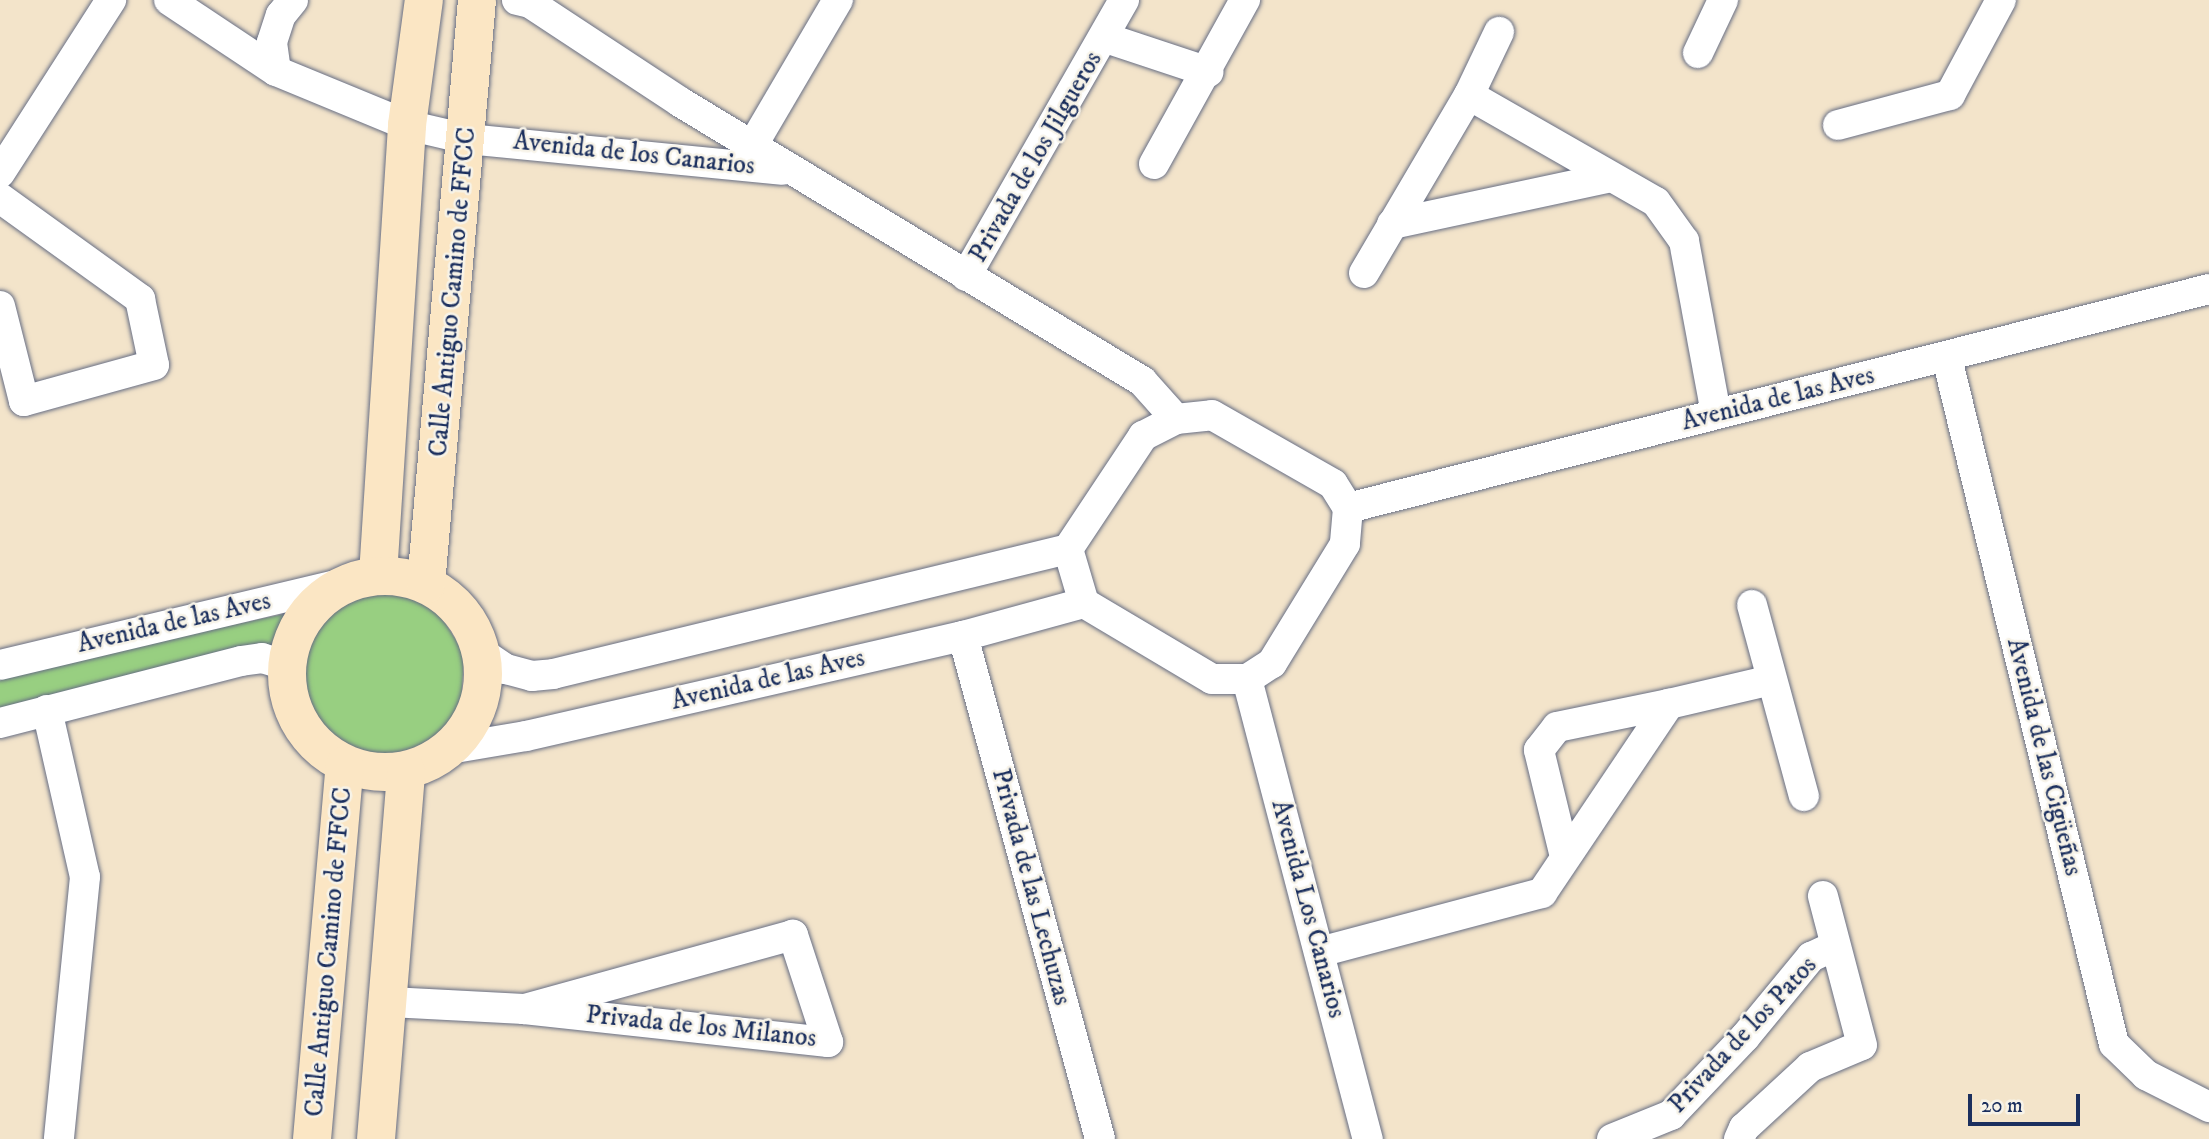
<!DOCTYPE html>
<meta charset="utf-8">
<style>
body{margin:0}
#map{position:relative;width:2209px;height:1139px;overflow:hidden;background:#f3e4ca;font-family:"IM FELL DW Pica",serif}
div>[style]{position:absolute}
.green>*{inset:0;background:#98cf81}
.roads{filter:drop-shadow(0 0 2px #676e84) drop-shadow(0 0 2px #676e84)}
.minor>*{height:30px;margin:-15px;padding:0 15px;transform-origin:15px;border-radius:15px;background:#fff}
.secondary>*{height:38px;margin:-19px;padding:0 19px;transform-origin:19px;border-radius:19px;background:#fbe6c4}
.secondary>.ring{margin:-19px;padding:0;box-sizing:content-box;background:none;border:38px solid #fbe6c4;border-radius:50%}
span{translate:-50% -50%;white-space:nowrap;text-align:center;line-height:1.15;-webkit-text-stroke:5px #f7f3e8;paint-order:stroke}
.street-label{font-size:26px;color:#1b2f5e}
.scale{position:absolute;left:1968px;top:1094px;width:112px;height:32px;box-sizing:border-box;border:4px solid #1b2f5e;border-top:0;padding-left:9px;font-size:21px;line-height:24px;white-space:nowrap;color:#1b2f5e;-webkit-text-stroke:5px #f7f3e8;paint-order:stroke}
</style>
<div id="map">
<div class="green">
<div style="clip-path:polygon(376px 585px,410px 592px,442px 618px,464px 653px,461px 709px,434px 747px,376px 763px,342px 751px,296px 705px,297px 640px,0 711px,0 673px,294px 612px,346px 591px)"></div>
</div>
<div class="roads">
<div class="minor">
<div style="left:169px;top:0;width:128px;rotate:33.6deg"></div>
<div style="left:276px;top:71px;width:142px;rotate:22.4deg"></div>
<div style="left:407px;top:125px;width:62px;rotate:13.1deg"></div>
<div style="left:467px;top:139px;width:317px;rotate:5.6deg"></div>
<div style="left:517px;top:0;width:13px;rotate:13deg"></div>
<div style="left:530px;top:3px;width:180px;rotate:33.4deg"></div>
<div style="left:680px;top:102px;width:540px;rotate:31.13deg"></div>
<div style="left:1142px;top:381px;width:51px;rotate:48.2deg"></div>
<div style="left:1106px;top:38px;width:108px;rotate:18.4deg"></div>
<div style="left:1698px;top:53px;width:59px;rotate:-64.7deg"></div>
<div style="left:276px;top:71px;width:29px;rotate:-98deg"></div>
<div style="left:272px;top:42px;width:28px;rotate:-72deg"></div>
<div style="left:281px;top:15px;width:19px;rotate:-51deg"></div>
<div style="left:1469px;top:95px;width:215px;rotate:29.8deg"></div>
<div style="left:1656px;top:202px;width:48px;rotate:54.3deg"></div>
<div style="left:1684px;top:241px;width:175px;rotate:79.5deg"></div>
<div style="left:1838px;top:125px;width:116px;rotate:-15deg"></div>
<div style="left:1950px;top:95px;width:108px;rotate:-61.8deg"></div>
<div style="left:744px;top:160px;width:186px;rotate:-59.6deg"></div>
<div style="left:1154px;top:164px;width:188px;rotate:-61deg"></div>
<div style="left:0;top:173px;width:206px;rotate:-57.3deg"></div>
<div style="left:0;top:198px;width:173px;rotate:35.8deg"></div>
<div style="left:140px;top:299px;width:67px;rotate:78deg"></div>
<div style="left:154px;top:365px;width:135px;rotate:164.5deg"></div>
<div style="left:24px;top:401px;width:98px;rotate:-104.2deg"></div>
<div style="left:1392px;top:224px;width:224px;rotate:-12.1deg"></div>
<div style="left:1364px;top:273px;width:207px;rotate:-59.5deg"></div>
<div style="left:1469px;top:95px;width:70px;rotate:-64.5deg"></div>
<div style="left:966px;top:276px;width:318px;rotate:-60.2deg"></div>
<div style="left:1947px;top:358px;width:706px;rotate:76.32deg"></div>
<div style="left:2114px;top:1044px;width:45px;rotate:44.1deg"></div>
<div style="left:2146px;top:1075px;width:71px;rotate:26.9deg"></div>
<div style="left:1212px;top:415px;width:139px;rotate:29.7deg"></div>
<div style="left:1333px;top:484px;width:28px;rotate:58deg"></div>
<div style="left:1348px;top:508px;width:36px;rotate:95deg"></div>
<div style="left:1345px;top:544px;width:140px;rotate:121.5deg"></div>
<div style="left:1272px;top:663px;width:30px;rotate:147deg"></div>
<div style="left:1247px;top:679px;width:35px;rotate:180deg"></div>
<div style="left:1212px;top:679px;width:149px;rotate:-149.3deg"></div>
<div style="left:1084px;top:603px;width:56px;rotate:-106.5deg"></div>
<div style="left:1068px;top:549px;width:136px;rotate:-56.4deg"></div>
<div style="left:1143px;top:436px;width:37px;rotate:-27deg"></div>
<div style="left:1176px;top:419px;width:36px;rotate:-6deg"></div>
<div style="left:1348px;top:508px;width:888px;rotate:-14.27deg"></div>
<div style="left:1752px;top:605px;width:198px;rotate:74.8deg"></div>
<div style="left:963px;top:636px;width:521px;rotate:74.76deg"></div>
<div style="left:482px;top:653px;width:29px;rotate:34deg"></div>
<div style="left:506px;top:669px;width:27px;rotate:15deg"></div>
<div style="left:532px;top:676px;width:21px;rotate:-5deg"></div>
<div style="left:553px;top:674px;width:530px;rotate:-13.64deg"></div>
<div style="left:0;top:665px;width:358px;rotate:-13.4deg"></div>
<div style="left:1247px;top:679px;width:476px;rotate:75.3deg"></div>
<div style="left:47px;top:710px;width:171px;rotate:77.2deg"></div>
<div style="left:85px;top:877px;width:263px;rotate:95.7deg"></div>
<div style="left:0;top:723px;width:249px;rotate:-14.4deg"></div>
<div style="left:241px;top:661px;width:21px;rotate:-8deg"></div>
<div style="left:262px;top:658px;width:17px;rotate:17deg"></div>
<div style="left:278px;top:663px;width:14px;rotate:45deg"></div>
<div style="left:449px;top:749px;width:78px;rotate:-9.6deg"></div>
<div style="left:526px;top:736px;width:448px;rotate:-12.9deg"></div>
<div style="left:963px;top:636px;width:125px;rotate:-15.3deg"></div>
<div style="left:1565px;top:857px;width:110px;rotate:-103.7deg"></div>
<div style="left:1539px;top:750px;width:29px;rotate:-52deg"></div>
<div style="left:1557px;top:727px;width:114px;rotate:-11.6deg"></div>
<div style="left:1320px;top:952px;width:230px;rotate:-14.9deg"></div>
<div style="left:1542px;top:893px;width:228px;rotate:-56.1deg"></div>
<div style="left:1669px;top:704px;width:105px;rotate:-13.2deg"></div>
<div style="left:390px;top:1002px;width:134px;rotate:3deg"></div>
<div style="left:524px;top:1009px;width:306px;rotate:6.2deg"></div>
<div style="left:828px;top:1042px;width:113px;rotate:-108.1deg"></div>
<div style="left:793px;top:935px;width:279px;rotate:164.6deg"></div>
<div style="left:1612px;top:1139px;width:64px;rotate:-22.1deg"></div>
<div style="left:1671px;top:1115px;width:108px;rotate:-46.5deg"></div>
<div style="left:1745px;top:1037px;width:104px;rotate:-50.5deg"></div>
<div style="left:1811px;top:957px;width:26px;rotate:-25deg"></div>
<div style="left:1739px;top:1139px;width:12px;rotate:-66deg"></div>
<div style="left:1744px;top:1128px;width:90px;rotate:-42.7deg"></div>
<div style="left:1810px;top:1067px;width:56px;rotate:-22.9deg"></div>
<div style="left:1862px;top:1045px;width:154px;rotate:-104.7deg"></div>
</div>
<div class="secondary">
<div style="left:378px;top:575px;width:451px;rotate:-86.3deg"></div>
<div style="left:407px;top:125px;width:126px;rotate:-82.3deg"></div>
<div class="ring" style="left:287px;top:576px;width:158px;height:158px"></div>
<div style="left:426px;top:584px;width:586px;rotate:-85.01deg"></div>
<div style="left:312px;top:1139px;width:375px;rotate:-85deg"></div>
<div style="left:376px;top:1139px;width:369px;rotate:-85.3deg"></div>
</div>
</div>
<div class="street-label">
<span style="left:634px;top:154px;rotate:6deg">Avenida de los Canarios</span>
<span style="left:1036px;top:157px;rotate:-60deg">Privada de los Jilgueros</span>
<span style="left:453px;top:292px;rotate:-85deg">Calle Antiguo Camino de FFCC</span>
<span style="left:1778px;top:399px;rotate:-14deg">Avenida de las Aves</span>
<span style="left:174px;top:623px;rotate:-13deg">Avenida de las Aves</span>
<span style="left:768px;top:680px;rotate:-13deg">Avenida de las Aves</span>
<span style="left:2044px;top:757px;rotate:76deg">Avenida de las Cigüeñas</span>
<span style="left:1031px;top:887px;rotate:75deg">Privada de las Lechuzas</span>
<span style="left:1308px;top:909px;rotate:75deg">Avenida Los Canarios</span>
<span style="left:329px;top:952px;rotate:-85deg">Calle Antiguo Camino de FFCC</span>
<span style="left:701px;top:1027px;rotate:6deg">Privada de los Milanos</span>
<span style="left:1743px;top:1035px;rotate:-47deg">Privada de los Patos</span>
</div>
<div class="scale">20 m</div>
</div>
